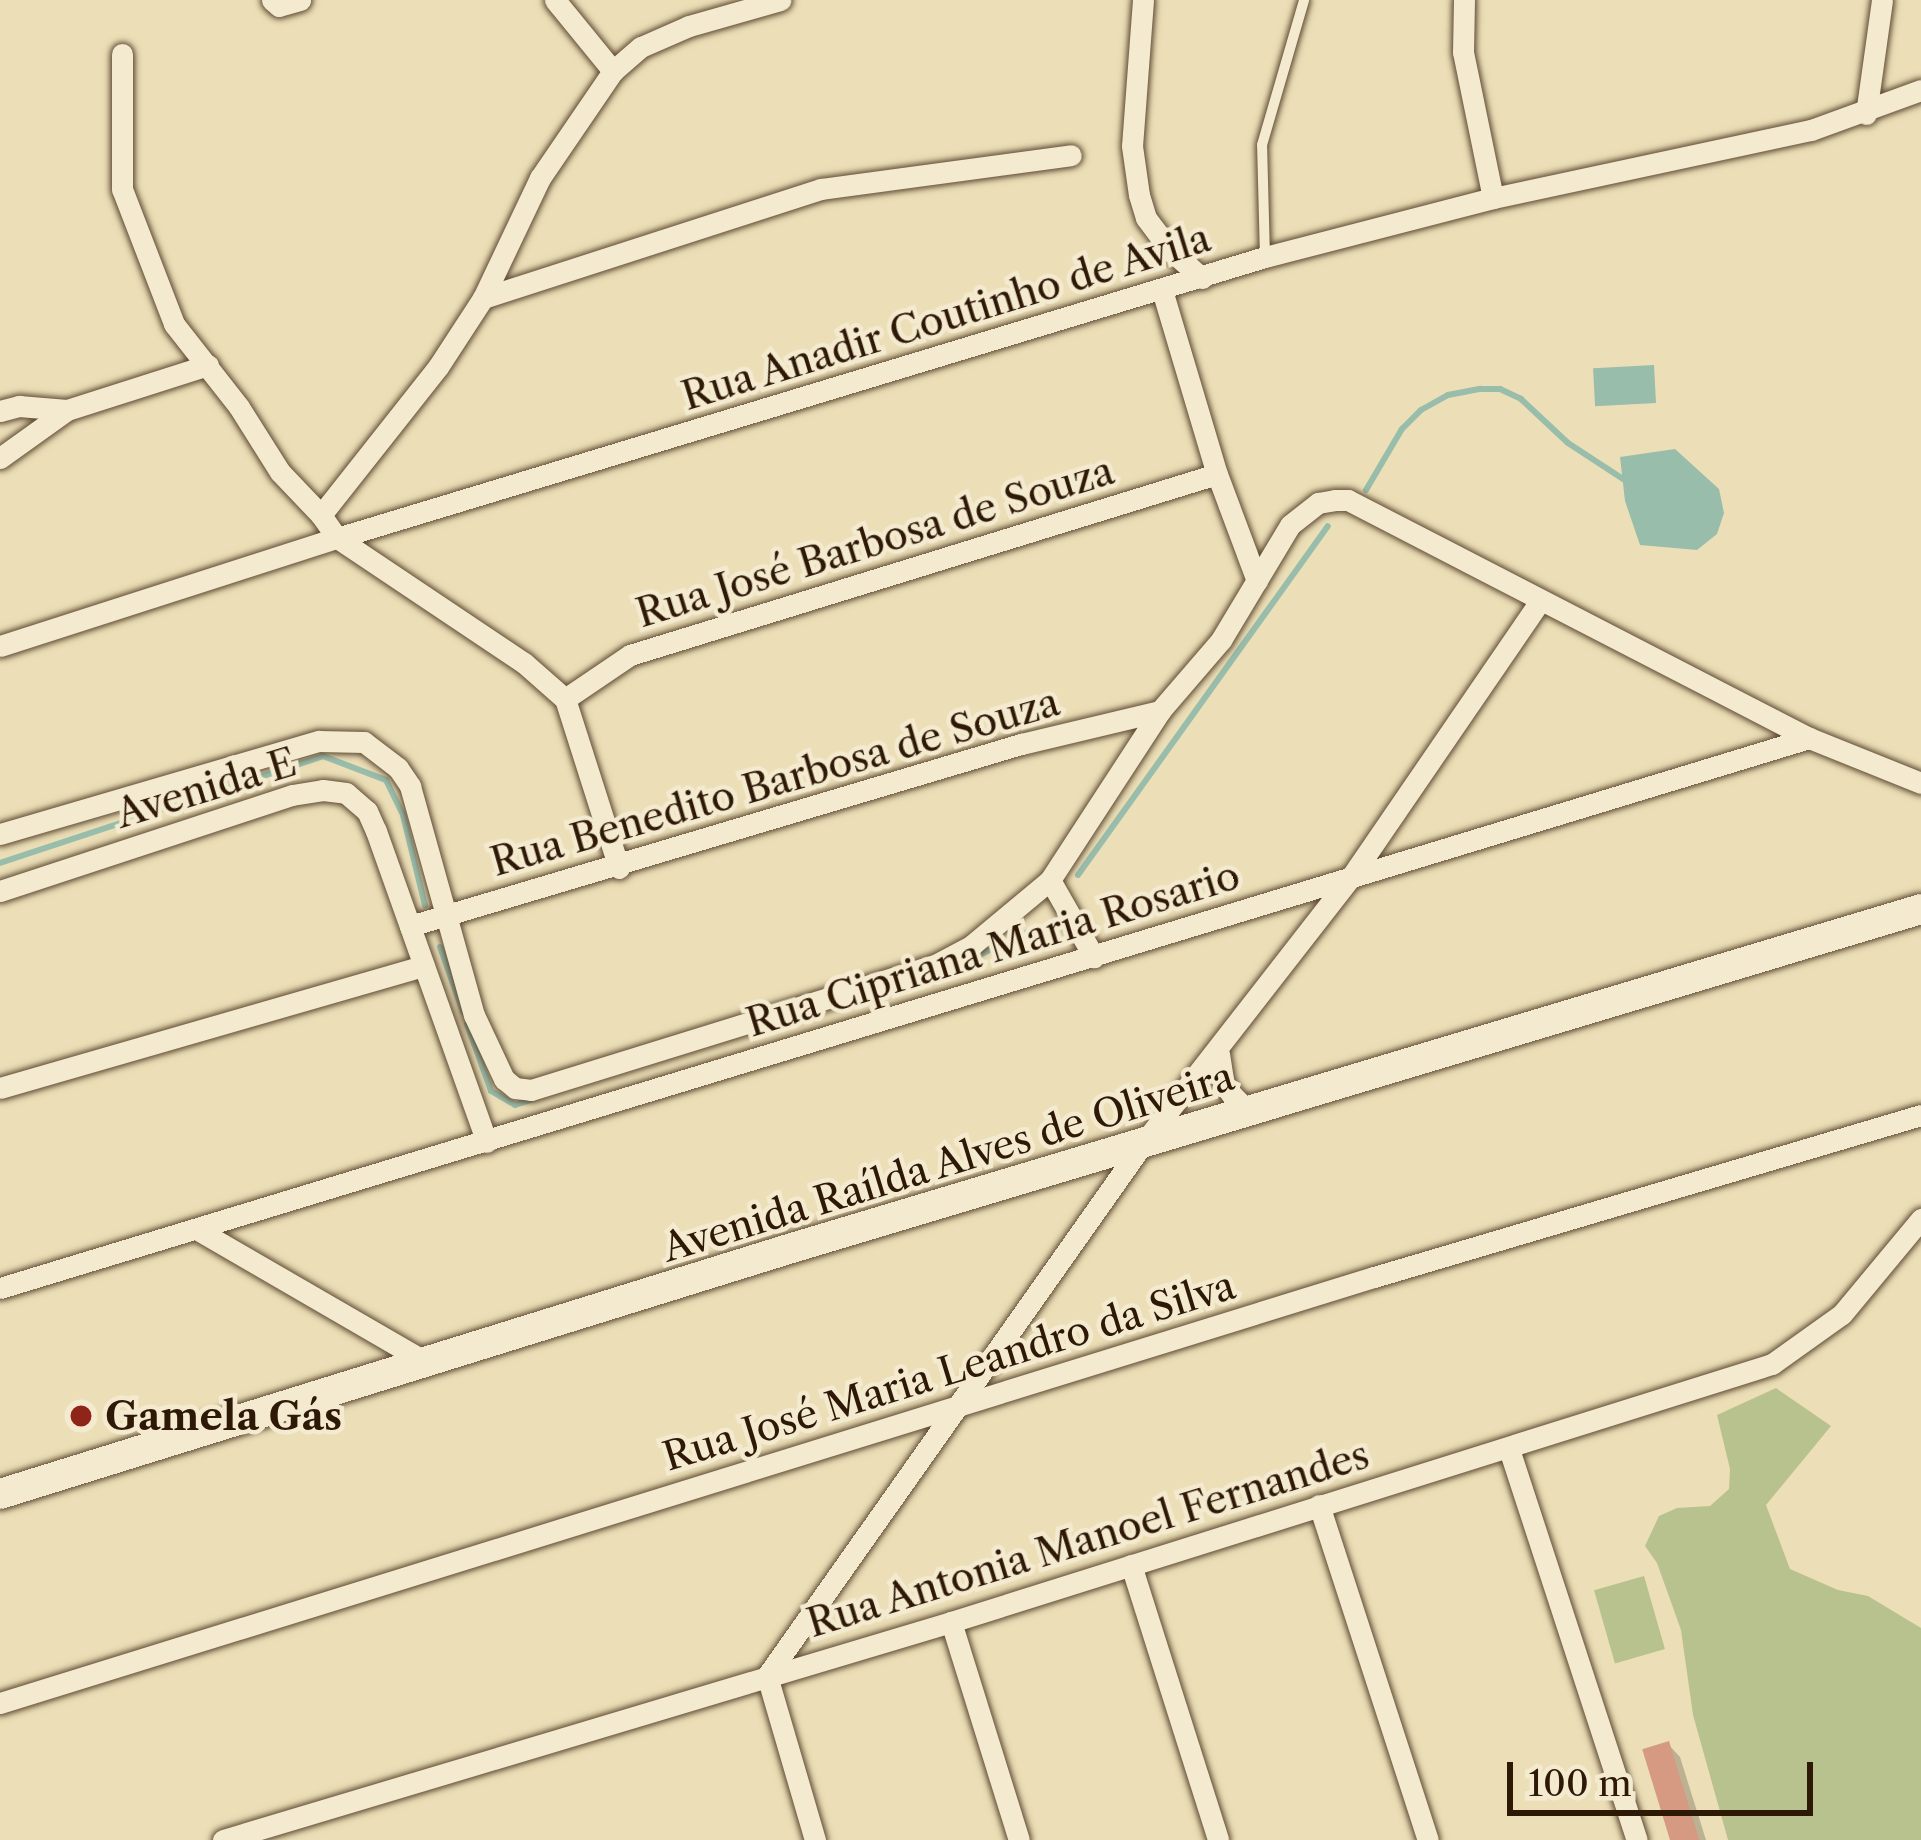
<!DOCTYPE html>
<meta charset="utf-8">
<style>
body{margin:0}
#map{position:relative;width:1921px;height:1840px;overflow:hidden;background:#ecdfb7;font-family:"Libre Caslon Text",serif}
div>[style]{position:absolute}
.green>*{inset:0;background:#b8c28e;transform-origin:0 0}
.water>*{inset:0;background:#99bdab;transform-origin:0 0}
.shadow>*{inset:0;background:#0003}
.stream>*{height:6px;margin:-3px;padding:0 3px;transform-origin:3px;border-radius:3px;background:#99bdab}
.building>*{inset:0;background:#d69982;transform-origin:0 0}
.roads{filter:drop-shadow(0 0 3px #5e4a32) drop-shadow(0 0 3px #5e4a32)}
.lane>*{height:10px;margin:-5px;padding:0 5px;transform-origin:5px;border-radius:5px;background:#f3ead0}
.street>*{height:21px;margin:-10.5px;padding:0 10.5px;transform-origin:10.5px;border-radius:10.5px;background:#f3ead0}
.secondary>*{height:30px;margin:-15px;padding:0 15px;transform-origin:15px;border-radius:15px;background:#f3ead0}
.dots>*{width:33px;height:33px;translate:-50% -50%;box-sizing:border-box;border:6px solid #f3ead0;border-radius:50%}
span{translate:-50% -50%;white-space:nowrap;text-align:center;line-height:1.15;-webkit-text-stroke:9px #f3ead0;paint-order:stroke}
.street-label{font-size:39px;color:#2e1806}
.poi-label{font-size:39px;color:#2e1806;font-weight:700}
.left{translate:0 -50%;text-align:left}
.scale{position:absolute;left:1507px;top:1762px;width:306px;height:54px;box-sizing:border-box;border:6px solid #2e1806;border-top:0;padding-left:15px;font-size:36px;line-height:42px;white-space:nowrap;color:#2e1806;-webkit-text-stroke:9px #f3ead0;paint-order:stroke}
</style>
<div id="map">
<div class="green">
<div style="clip-path:polygon(1776px 1388px,1831px 1426px,1766px 1505px,1790px 1569px,1838px 1590px,1868px 1596px,1921px 1628px,1921px 1840px,1728px 1840px,1693px 1715px,1681px 1630px,1657px 1563px,1645px 1546px,1659px 1516px,1677px 1508px,1710px 1506px,1729px 1489px,1730px 1469px,1717px 1415px)"></div>
<div style="left:1644px;top:1576px;width:76px;height:52px;rotate:74deg"></div>
</div>
<div class="water">
<div style="left:1654px;top:365px;width:38px;height:61px;rotate:87deg"></div>
<div style="clip-path:polygon(1675px 449px,1719px 489px,1724px 513px,1717px 534px,1697px 550px,1640px 545px,1625px 501px,1620px 457px)"></div>
</div>
<div class="shadow">
<div style="clip-path:polygon(1668px 1744px,1680px 1757px,1706px 1840px,1673px 1840px)"></div>
</div>
<div class="stream">
<div style="left:1366px;top:490px;width:71px;rotate:-59.5deg"></div>
<div style="left:1402px;top:429px;width:27px;rotate:-45deg"></div>
<div style="left:1421px;top:410px;width:31px;rotate:-29deg"></div>
<div style="left:1448px;top:395px;width:33px;rotate:-11deg"></div>
<div style="left:1480px;top:389px;width:20px"></div>
<div style="left:1500px;top:389px;width:23px;rotate:25deg"></div>
<div style="left:1521px;top:399px;width:64px;rotate:43.1deg"></div>
<div style="left:1568px;top:443px;width:69px;rotate:33.2deg"></div>
<div style="left:0;top:863px;width:340px;rotate:-18.3deg"></div>
<div style="left:323px;top:756px;width:67px;rotate:20.9deg"></div>
<div style="left:386px;top:780px;width:39px;rotate:64deg"></div>
<div style="left:403px;top:815px;width:93px;rotate:76.3deg"></div>
<div style="left:1078px;top:875px;width:429px;rotate:-54.4deg"></div>
<div style="left:440px;top:947px;width:69px;rotate:70.5deg"></div>
<div style="left:937px;top:975px;width:101px;rotate:-25.3deg"></div>
<div style="left:467px;top:1024px;width:71px;rotate:70.3deg"></div>
<div style="left:491px;top:1091px;width:28px;rotate:30deg"></div>
<div style="left:515px;top:1105px;width:20px;rotate:-18deg"></div>
</div>
<div class="building">
<div style="left:1669px;top:1741px;width:103px;height:28px;rotate:73deg"></div>
</div>
<div class="roads">
<div class="lane">
<div style="left:1265px;top:257px;width:112px;rotate:-91.5deg"></div>
<div style="left:1262px;top:145px;width:151px;rotate:-73.8deg"></div>
</div>
<div class="street">
<div style="left:272px;top:0;width:9px;rotate:41deg"></div>
<div style="left:279px;top:6px;width:22px;rotate:-16deg"></div>
<div style="left:555px;top:0;width:92px;rotate:50.8deg"></div>
<div style="left:1143px;top:0;width:146px;rotate:94.3deg"></div>
<div style="left:1132px;top:146px;width:49px;rotate:81.9deg"></div>
<div style="left:1139px;top:195px;width:24px;rotate:73deg"></div>
<div style="left:1146px;top:218px;width:39px;rotate:53deg"></div>
<div style="left:1169px;top:249px;width:44px;rotate:41.3deg"></div>
<div style="left:1464px;top:0;width:52px;rotate:91.1deg"></div>
<div style="left:1463px;top:52px;width:149px;rotate:78.4deg"></div>
<div style="left:122px;top:54px;width:135px;rotate:90deg"></div>
<div style="left:122px;top:189px;width:145px;rotate:68.9deg"></div>
<div style="left:174px;top:324px;width:105px;rotate:51.9deg"></div>
<div style="left:239px;top:407px;width:77px;rotate:57.8deg"></div>
<div style="left:280px;top:472px;width:59px;rotate:46.4deg"></div>
<div style="left:1866px;top:114px;width:115px;rotate:-82deg"></div>
<div style="left:1162px;top:290px;width:192px;rotate:73.4deg"></div>
<div style="left:1217px;top:474px;width:114px;rotate:69.5deg"></div>
<div style="left:483px;top:298px;width:355px;rotate:-17.9deg"></div>
<div style="left:821px;top:189px;width:252px;rotate:-7.7deg"></div>
<div style="left:0;top:411px;width:20px;rotate:-15deg"></div>
<div style="left:19px;top:406px;width:48px;rotate:4.8deg"></div>
<div style="left:0;top:458px;width:82px;rotate:-35.6deg"></div>
<div style="left:67px;top:410px;width:148px;rotate:-17.7deg"></div>
<div style="left:0;top:646px;width:354px;rotate:-17.8deg"></div>
<div style="left:337px;top:538px;width:970px;rotate:-16.85deg"></div>
<div style="left:1265px;top:257px;width:236px;rotate:-14.5deg"></div>
<div style="left:1493px;top:198px;width:325px;rotate:-12.1deg"></div>
<div style="left:1811px;top:130px;width:117px;rotate:-20deg"></div>
<div style="left:565px;top:699px;width:78px;rotate:-34.1deg"></div>
<div style="left:630px;top:655px;width:614px;rotate:-17.14deg"></div>
<div style="left:0;top:834px;width:332px;rotate:-16.3deg"></div>
<div style="left:319px;top:741px;width:45px;rotate:1.3deg"></div>
<div style="left:364px;top:742px;width:43px;rotate:37.4deg"></div>
<div style="left:398px;top:768px;width:22px;rotate:56deg"></div>
<div style="left:410px;top:786px;width:238px;rotate:74.4deg"></div>
<div style="left:474px;top:1015px;width:71px;rotate:64.9deg"></div>
<div style="left:504px;top:1079px;width:14px;rotate:39deg"></div>
<div style="left:515px;top:1088px;width:16px;rotate:7deg"></div>
<div style="left:531px;top:1090px;width:425px;rotate:-17.2deg"></div>
<div style="left:937px;top:964px;width:40px;rotate:-28deg"></div>
<div style="left:972px;top:945px;width:102px;rotate:-39.8deg"></div>
<div style="left:1050px;top:880px;width:202px;rotate:-56.9deg"></div>
<div style="left:1160px;top:711px;width:94px;rotate:-49.3deg"></div>
<div style="left:1221px;top:640px;width:134px;rotate:-59deg"></div>
<div style="left:1290px;top:525px;width:36px;rotate:-38deg"></div>
<div style="left:1318px;top:503px;width:17px;rotate:-10deg"></div>
<div style="left:1335px;top:500px;width:13px"></div>
<div style="left:1348px;top:500px;width:519px;rotate:27.31deg"></div>
<div style="left:1809px;top:738px;width:121px;rotate:21.9deg"></div>
<div style="left:619px;top:868px;width:177px;rotate:-107.7deg"></div>
<div style="left:565px;top:699px;width:55px;rotate:-138.7deg"></div>
<div style="left:524px;top:663px;width:225px;rotate:-146.2deg"></div>
<div style="left:337px;top:538px;width:28px;rotate:-125deg"></div>
<div style="left:321px;top:515px;width:189px;rotate:-51.7deg"></div>
<div style="left:438px;top:367px;width:82px;rotate:-56.9deg"></div>
<div style="left:483px;top:298px;width:133px;rotate:-64.6deg"></div>
<div style="left:540px;top:178px;width:130px;rotate:-55.7deg"></div>
<div style="left:613px;top:71px;width:37px;rotate:-41deg"></div>
<div style="left:641px;top:47px;width:52px;rotate:-23.6deg"></div>
<div style="left:689px;top:26px;width:95px;rotate:-15.9deg"></div>
<div style="left:1050px;top:880px;width:89px;rotate:60.3deg"></div>
<div style="left:0;top:891px;width:307px;rotate:-18.2deg"></div>
<div style="left:292px;top:795px;width:31px;rotate:-9deg"></div>
<div style="left:323px;top:790px;width:23px;rotate:7deg"></div>
<div style="left:346px;top:793px;width:28px;rotate:41deg"></div>
<div style="left:367px;top:811px;width:22px;rotate:66deg"></div>
<div style="left:376px;top:831px;width:330px;rotate:70.4deg"></div>
<div style="left:410px;top:926px;width:638px;rotate:-16.59deg"></div>
<div style="left:1021px;top:744px;width:143px;rotate:-13.4deg"></div>
<div style="left:1219px;top:1054px;width:30px;rotate:81deg"></div>
<div style="left:1224px;top:1084px;width:14px;rotate:54deg"></div>
<div style="left:1232px;top:1095px;width:17px;rotate:45deg"></div>
<div style="left:1244px;top:1107px;width:15px"></div>
<div style="left:0;top:1088px;width:441px;rotate:-16.1deg"></div>
<div style="left:198px;top:1230px;width:267px;rotate:30.1deg"></div>
<div style="left:0;top:1288px;width:1891px;rotate:-16.91deg"></div>
<div style="left:1509px;top:1449px;width:411px;rotate:71.9deg"></div>
<div style="left:1319px;top:1505px;width:352px;rotate:72deg"></div>
<div style="left:1131px;top:1565px;width:288px;rotate:72.4deg"></div>
<div style="left:951px;top:1622px;width:228px;rotate:72.7deg"></div>
<div style="left:0;top:1703px;width:1439px;rotate:-17.23deg"></div>
<div style="left:1374px;top:1277px;width:570px;rotate:-16.5deg"></div>
<div style="left:223px;top:1840px;width:760px;rotate:-16.67deg"></div>
<div style="left:951px;top:1622px;width:861px;rotate:-17.45deg"></div>
<div style="left:1772px;top:1364px;width:86px;rotate:-35.5deg"></div>
<div style="left:1842px;top:1314px;width:124px;rotate:-50.3deg"></div>
<div style="left:815px;top:1840px;width:171px;rotate:-106.3deg"></div>
<div style="left:767px;top:1676px;width:650px;rotate:-54.77deg"></div>
<div style="left:1142px;top:1145px;width:340px;rotate:-52.1deg"></div>
<div style="left:1351px;top:877px;width:333px;rotate:-55.6deg"></div>
</div>
<div class="secondary">
<div style="left:0;top:1494px;width:819px;rotate:-17.26deg"></div>
<div style="left:782px;top:1251px;width:1189px;rotate:-16.71deg"></div>
</div>
</div>
<div class="dots">
<div style="left:81px;top:1416px;background:#8f2418"></div>
</div>
<div class="street-label">
<span style="left:946px;top:317px;rotate:-17deg">Rua Anadir Coutinho de Avila</span>
<span style="left:875px;top:542px;rotate:-17deg">Rua José Barbosa de Souza</span>
<span style="left:775px;top:782px;rotate:-16deg">Rua Benedito Barbosa de Souza</span>
<span style="left:206px;top:788px;rotate:-17deg">Avenida E</span>
<span style="left:993px;top:949px;rotate:-17deg">Rua Cipriana Maria Rosario</span>
<span style="left:948px;top:1162px;rotate:-17deg">Avenida Raílda Alves de Oliveira</span>
<span style="left:949px;top:1371px;rotate:-17deg">Rua José Maria Leandro da Silva</span>
<span style="left:1088px;top:1539px;rotate:-17deg">Rua Antonia Manoel Fernandes</span>
</div>
<div class="poi-label">
<span class="left" style="left:105px;top:1416px">Gamela Gás</span>
</div>
<div class="scale">100 m</div>
</div>
